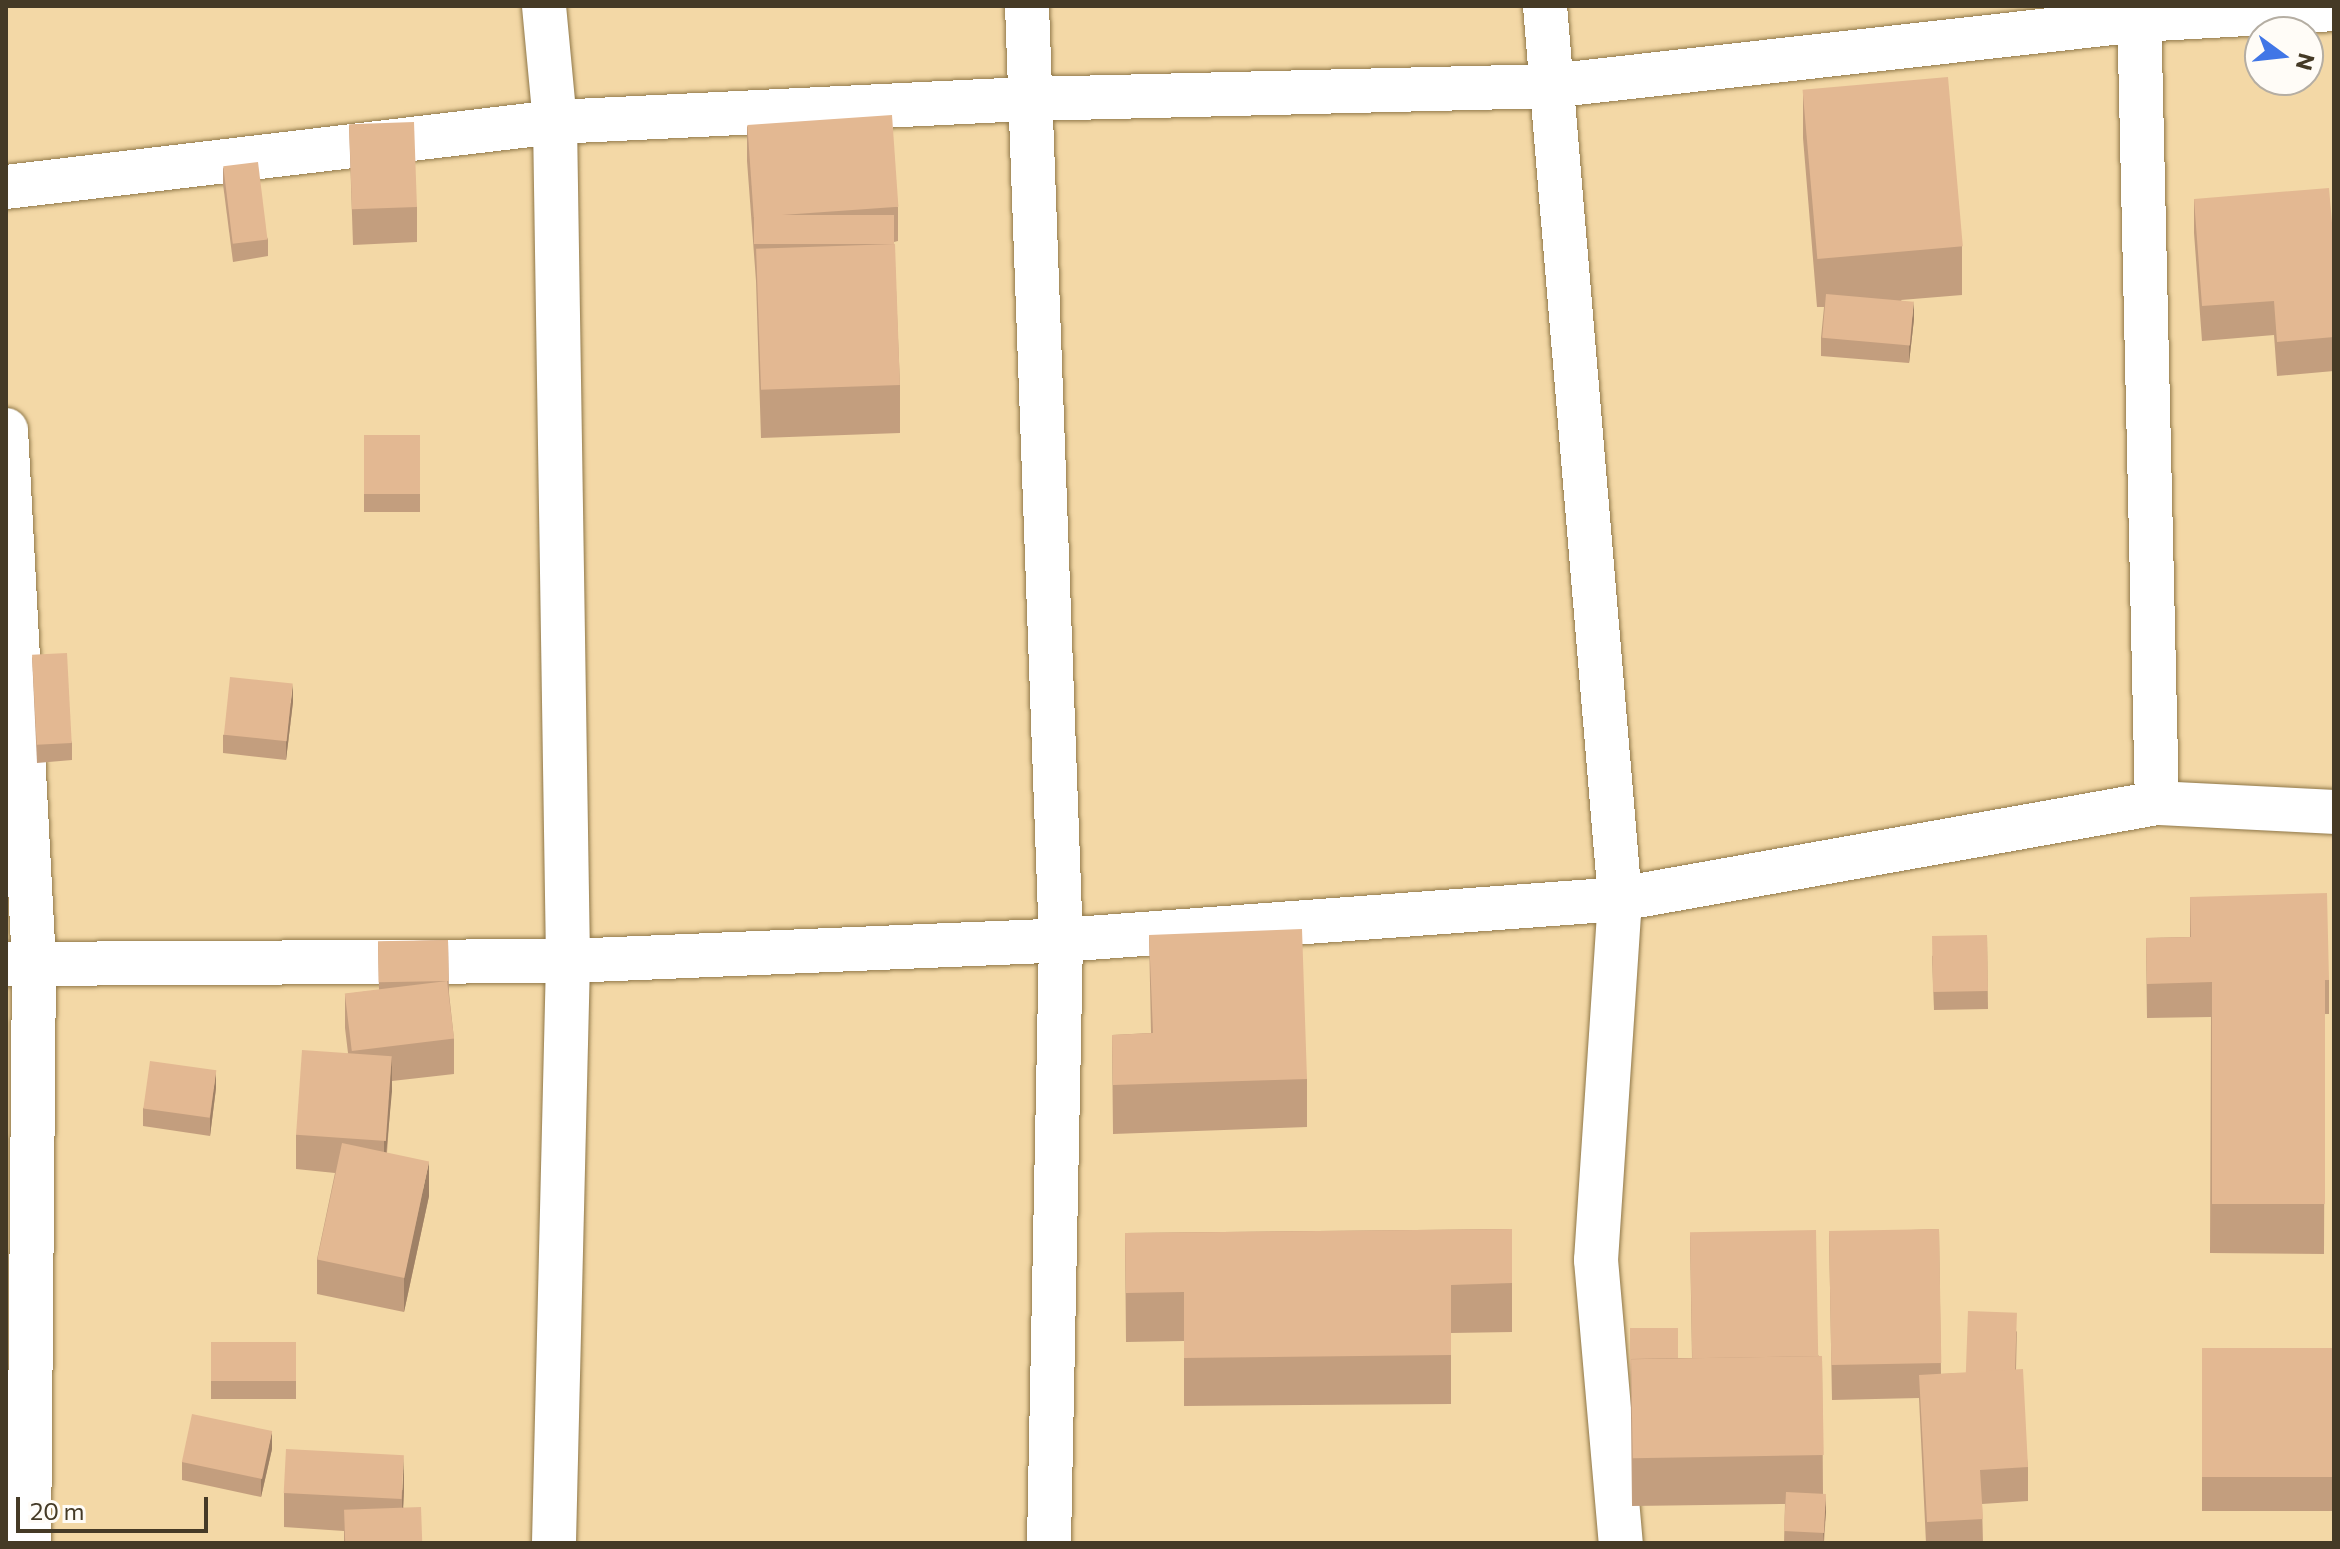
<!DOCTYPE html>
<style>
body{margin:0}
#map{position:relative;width:2340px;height:1549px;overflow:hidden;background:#f3d8a6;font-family:Commissioner,sans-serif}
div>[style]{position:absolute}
.roads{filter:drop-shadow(0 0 2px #8f7748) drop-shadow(0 0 2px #8f7748)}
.minor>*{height:44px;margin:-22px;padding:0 22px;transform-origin:22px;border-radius:22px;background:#fff}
.wall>*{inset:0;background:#c39e7e;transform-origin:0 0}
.shaded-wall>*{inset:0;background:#9f8166}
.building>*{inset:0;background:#e3b892;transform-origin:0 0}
span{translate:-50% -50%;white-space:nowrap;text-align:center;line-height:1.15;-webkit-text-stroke:6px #fffcf7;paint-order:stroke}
.frame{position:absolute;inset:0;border:8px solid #453a26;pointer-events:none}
.north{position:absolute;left:2244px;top:16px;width:80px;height:80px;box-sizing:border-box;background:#fffcf7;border:2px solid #b5aea3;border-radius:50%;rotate:105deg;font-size:22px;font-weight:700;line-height:32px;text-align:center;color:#453a26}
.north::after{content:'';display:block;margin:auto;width:28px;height:36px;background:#4176e6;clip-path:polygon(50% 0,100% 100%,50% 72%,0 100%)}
.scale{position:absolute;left:16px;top:1497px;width:192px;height:36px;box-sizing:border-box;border:4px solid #453a26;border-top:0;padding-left:10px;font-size:24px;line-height:28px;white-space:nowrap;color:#453a26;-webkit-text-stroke:6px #fffcf7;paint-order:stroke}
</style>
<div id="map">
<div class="roads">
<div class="minor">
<div style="left:544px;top:6px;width:117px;rotate:84.6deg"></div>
<div style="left:555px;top:122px;width:839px;rotate:89.11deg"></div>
<div style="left:568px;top:961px;width:582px;rotate:91.38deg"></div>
<div style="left:1027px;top:6px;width:935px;rotate:87.92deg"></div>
<div style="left:1061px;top:940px;width:603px;rotate:91.14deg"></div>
<div style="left:1545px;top:6px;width:896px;rotate:85.2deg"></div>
<div style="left:1620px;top:899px;width:362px;rotate:93.8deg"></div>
<div style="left:1596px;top:1260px;width:284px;rotate:85deg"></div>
<div style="left:2139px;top:6px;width:797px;rotate:88.71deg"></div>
<div style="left:6px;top:187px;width:553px;rotate:-6.75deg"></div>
<div style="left:555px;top:122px;width:477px;rotate:-2.8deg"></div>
<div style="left:1031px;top:99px;width:519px;rotate:-1.43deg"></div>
<div style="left:1550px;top:86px;width:593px;rotate:-6.39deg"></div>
<div style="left:2139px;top:20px;width:195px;rotate:-3.2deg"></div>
<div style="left:6px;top:430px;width:534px;rotate:86.99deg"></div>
<div style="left:34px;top:963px;width:580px;rotate:90.49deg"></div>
<div style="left:6px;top:964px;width:562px;rotate:-0.31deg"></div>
<div style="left:568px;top:961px;width:493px;rotate:-2.4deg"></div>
<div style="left:1061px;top:940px;width:561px;rotate:-4.19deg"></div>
<div style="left:1620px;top:899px;width:546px;rotate:-10.14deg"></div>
<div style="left:2157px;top:803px;width:177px;rotate:2.9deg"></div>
</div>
</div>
<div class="wall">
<div style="clip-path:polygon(1803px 90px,1962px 246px,1962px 295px,1901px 300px,1914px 319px,1909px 363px,1821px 356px,1821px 338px,1824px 307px,1817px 307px,1803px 138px)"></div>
<div style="clip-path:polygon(349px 125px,417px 207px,417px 242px,353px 245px)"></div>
<div style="clip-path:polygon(747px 126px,898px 207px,898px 241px,894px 242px,900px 385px,900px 433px,761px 438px,756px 281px,747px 161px)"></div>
<div style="clip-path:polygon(223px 167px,268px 239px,268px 256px,233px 262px,223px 184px)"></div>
<div style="clip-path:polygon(2194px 199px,2334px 246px,2334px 371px,2277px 376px,2274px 335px,2202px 341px,2194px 233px)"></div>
<div style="left:364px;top:435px;width:56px;height:77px"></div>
<div style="clip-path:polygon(32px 656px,72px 743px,72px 760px,37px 763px)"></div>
<div style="clip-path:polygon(293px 702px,286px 760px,223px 753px,223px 735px)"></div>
<div style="clip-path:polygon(2190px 897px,2329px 980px,2329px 1014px,2325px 1014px,2324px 1254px,2210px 1253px,2211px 1017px,2147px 1018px,2146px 938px,2190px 937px)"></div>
<div style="clip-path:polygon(1149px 935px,1307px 1079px,1307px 1127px,1113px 1134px,1112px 1035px,1151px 1033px)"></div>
<div style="clip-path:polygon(1987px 935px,1988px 1009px,1934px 1010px,1932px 956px)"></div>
<div style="clip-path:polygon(448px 940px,449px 993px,454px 1039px,454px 1074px,392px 1081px,387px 1153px,429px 1196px,404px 1312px,317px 1294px,317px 1259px,335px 1173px,296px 1169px,296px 1135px,348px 1053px,345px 1028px,345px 994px,379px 990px,378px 942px)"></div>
<div style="clip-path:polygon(216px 1088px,210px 1136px,143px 1126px,143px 1108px)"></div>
<div style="clip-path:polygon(1512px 1229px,1512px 1332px,1451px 1333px,1451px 1404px,1184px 1406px,1184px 1341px,1126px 1342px,1125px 1233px)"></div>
<div style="clip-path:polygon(1939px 1229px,1941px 1374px,1966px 1373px,2017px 1331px,2016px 1370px,2028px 1467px,2028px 1501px,1982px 1504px,1983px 1543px,1926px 1543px,1919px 1398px,1832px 1400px,1829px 1233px)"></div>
<div style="clip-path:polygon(1690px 1235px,1819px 1356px,1822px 1356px,1823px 1494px,1826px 1512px,1824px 1543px,1784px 1543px,1785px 1504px,1632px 1506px,1630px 1328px,1678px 1358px,1692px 1358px)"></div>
<div style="left:296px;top:1342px;width:57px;height:85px;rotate:90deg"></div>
<div style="left:2202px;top:1348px;width:132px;height:163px"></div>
<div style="clip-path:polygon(272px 1449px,261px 1497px,182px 1480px,182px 1462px)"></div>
<div style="clip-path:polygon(404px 1490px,403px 1507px,422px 1543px,344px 1543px,344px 1531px,284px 1527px,284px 1493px)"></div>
</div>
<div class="shaded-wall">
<div style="clip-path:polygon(1914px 301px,1914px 319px,1909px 363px,1909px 346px)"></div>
<div style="clip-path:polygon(293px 684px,293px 702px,286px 760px,286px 742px)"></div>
<div style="clip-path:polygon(392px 1056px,392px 1091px,384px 1177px,384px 1142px)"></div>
<div style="clip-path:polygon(216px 1070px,216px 1088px,210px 1136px,210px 1118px)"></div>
<div style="clip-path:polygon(429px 1162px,429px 1196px,404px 1312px,404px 1277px)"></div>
<div style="clip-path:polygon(272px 1431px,272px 1449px,261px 1497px,261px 1479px)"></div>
<div style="clip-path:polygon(404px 1455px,404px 1490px,402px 1534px,402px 1499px)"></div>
<div style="clip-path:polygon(1826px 1494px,1826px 1512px,1823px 1543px,1823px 1534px)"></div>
</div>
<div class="building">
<div style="left:1948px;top:77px;width:170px;height:146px;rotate:85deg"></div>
<div style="left:892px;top:115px;width:92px;height:145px;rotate:86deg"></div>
<div style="left:414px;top:122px;width:85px;height:65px;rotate:88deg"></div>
<div style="left:258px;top:162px;width:78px;height:35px;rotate:83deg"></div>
<div style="clip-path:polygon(2329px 188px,2334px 246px,2334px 337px,2277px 342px,2274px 301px,2202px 306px,2194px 199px)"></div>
<div style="left:894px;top:215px;width:29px;height:140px;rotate:90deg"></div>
<div style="left:895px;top:244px;width:141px;height:139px;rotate:88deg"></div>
<div style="left:1826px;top:294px;width:88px;height:44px;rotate:5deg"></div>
<div style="left:364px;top:435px;width:56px;height:59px"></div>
<div style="left:67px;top:653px;width:90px;height:35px;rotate:87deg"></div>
<div style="left:230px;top:677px;width:63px;height:58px;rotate:6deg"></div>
<div style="clip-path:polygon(2327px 893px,2329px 980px,2325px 980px,2325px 977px,2212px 977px,2212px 982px,2147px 984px,2146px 938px,2191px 937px,2190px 897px)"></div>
<div style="clip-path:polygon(1302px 929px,1307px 1079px,1113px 1085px,1112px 1035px,1153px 1033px,1149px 935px)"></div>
<div style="left:1987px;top:935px;width:56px;height:55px;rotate:89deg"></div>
<div style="left:448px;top:940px;width:41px;height:70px;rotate:89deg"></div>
<div style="left:2212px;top:977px;width:113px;height:227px"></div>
<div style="left:447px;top:981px;width:58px;height:103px;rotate:83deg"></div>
<div style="left:302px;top:1050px;width:90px;height:85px;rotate:4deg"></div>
<div style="left:150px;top:1061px;width:67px;height:48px;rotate:8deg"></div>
<div style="left:342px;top:1143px;width:89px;height:119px;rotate:12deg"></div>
<div style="clip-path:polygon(1512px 1229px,1512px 1283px,1451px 1285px,1451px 1355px,1184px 1358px,1184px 1292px,1126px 1293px,1125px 1233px)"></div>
<div style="left:1939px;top:1229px;width:134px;height:110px;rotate:89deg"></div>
<div style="left:1816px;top:1230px;width:126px;height:126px;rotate:89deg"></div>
<div style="left:1968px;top:1311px;width:49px;height:62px;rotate:2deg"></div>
<div style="clip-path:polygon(1630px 1328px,1678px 1328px,1678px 1358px,1631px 1359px,1630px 1375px)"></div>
<div style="left:296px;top:1342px;width:39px;height:85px;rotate:90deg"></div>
<div style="left:2202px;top:1348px;width:132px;height:129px"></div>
<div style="left:1822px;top:1356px;width:99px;height:191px;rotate:89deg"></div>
<div style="clip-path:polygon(2023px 1369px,2028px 1467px,1980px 1470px,1983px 1519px,1927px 1522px,1919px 1375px)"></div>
<div style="left:192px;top:1414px;width:82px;height:49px;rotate:12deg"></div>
<div style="left:286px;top:1449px;width:118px;height:44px;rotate:3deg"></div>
<div style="left:1786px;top:1492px;width:40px;height:39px;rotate:3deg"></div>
<div style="left:421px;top:1507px;width:36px;height:77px;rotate:88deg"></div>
</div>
<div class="frame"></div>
<div class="north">N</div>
<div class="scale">20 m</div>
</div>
